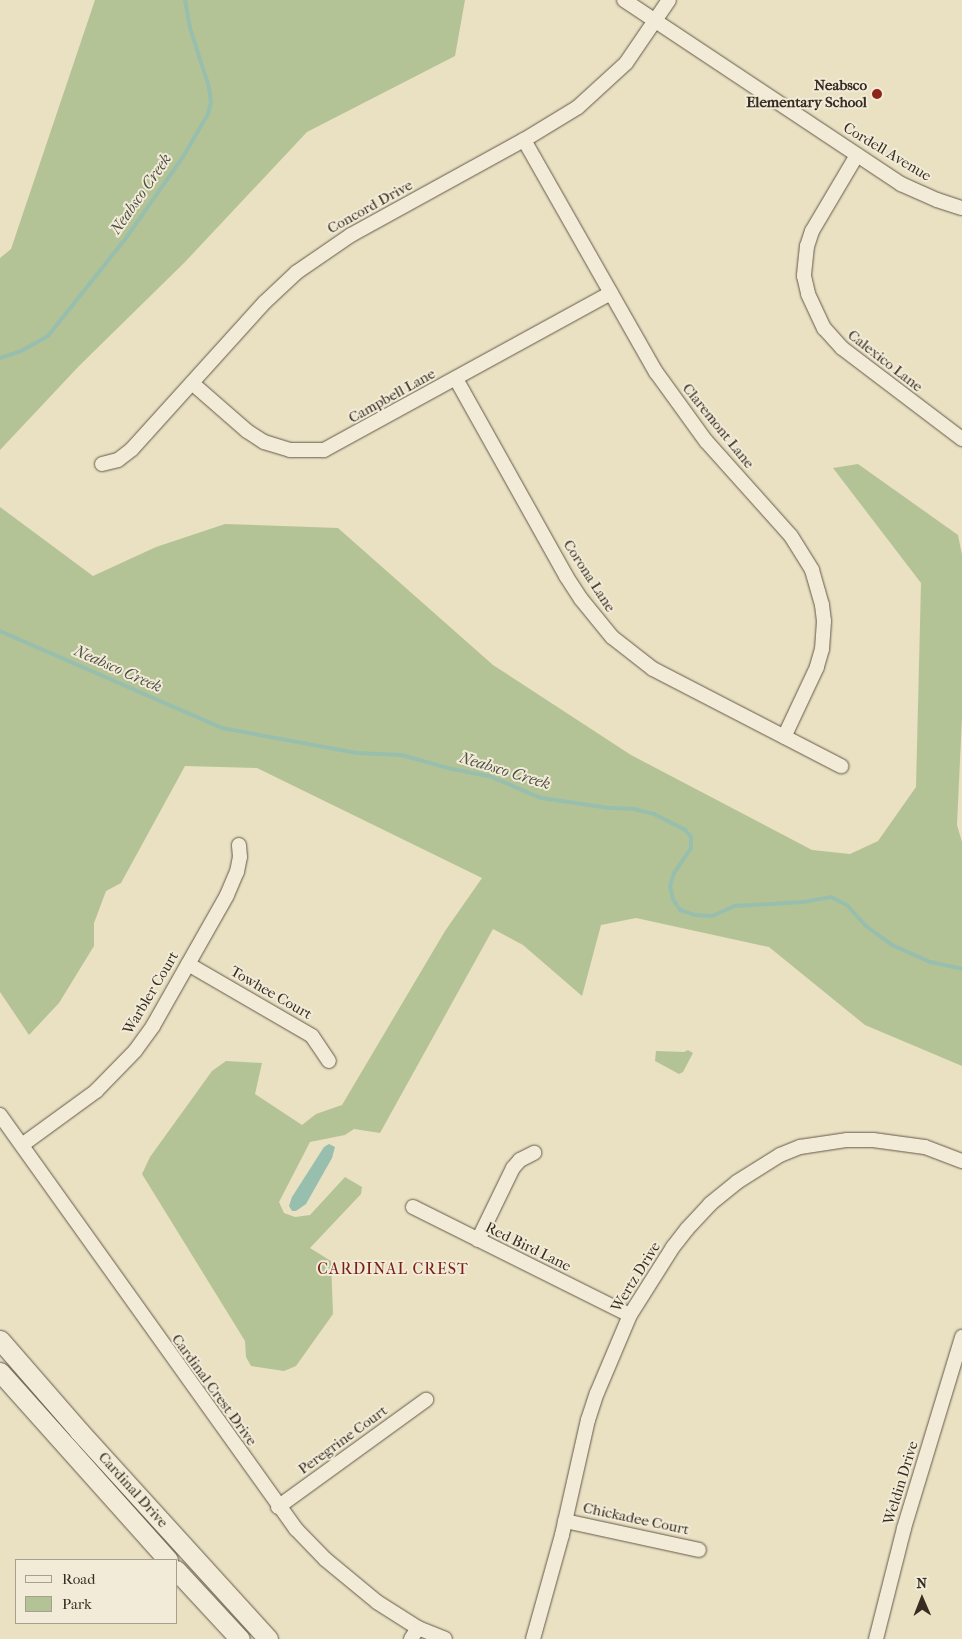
<!DOCTYPE html>
<style>
body{margin:0}
#map{position:relative;width:962px;height:1639px;overflow:hidden;background:#eae0c2;font-family:"IM FELL French Canon",serif}
div>[style]{position:absolute}
.green>*{inset:0;background:#b4c396}
.water>*{inset:0;background:#98beae}
.stream>*{height:4px;margin:-2px;padding:0 2px;transform-origin:2px;border-radius:2px;background:#98beae}
.roads{filter:drop-shadow(0 0 1px #64594a) drop-shadow(0 0 1px #64594a)}
.minor>*{height:14px;margin:-7px;padding:0 7px;transform-origin:7px;border-radius:7px;background:#f1ebd7}
.secondary>*{height:19px;margin:-9.5px;padding:0 9.5px;transform-origin:9.5px;border-radius:9.5px;background:#f1ebd7}
.dots>*{width:14px;height:14px;translate:-50% -50%;box-sizing:border-box;border:2px solid #f1ebd7;border-radius:50%}
span{translate:-50% -50%;white-space:nowrap;text-align:center;line-height:1.15;-webkit-text-stroke:4px #f1ebd7;paint-order:stroke}
.poi-label{font-size:15px;color:#372c22;font-weight:700}
.right{translate:-100% -50%;text-align:right}
.street-label{font-size:15px;color:#372c22}
.water-label{font-size:16px;color:#4f5045;font-style:italic}
.neighbourhood-label{font-size:16px;color:#7a1f14;letter-spacing:1px}
.legend{position:absolute;left:15px;top:1559px;width:162px;height:65px;box-sizing:border-box;background:#f1ebd7;border:1px solid #a79f8f;margin:0;padding:6px 9px;list-style:none;font-size:15px;color:#372c22}
.legend li{display:flex;align-items:center;gap:10px;height:25px}
.legend b{width:25px;border:1px solid #a79f8f}
.north{position:absolute;left:897px;top:1574px;width:50px;height:50px;-webkit-text-stroke:4px #f1ebd7;paint-order:stroke;rotate:359deg;font-size:14px;font-weight:700;line-height:20px;text-align:center;color:#372c22}
.north::after{content:'';display:block;margin:auto;width:18px;height:22px;background:#372c22;clip-path:polygon(50% 0,100% 100%,50% 72%,0 100%)}
</style>
<div id="map">
<div class="green">
<div style="clip-path:polygon(95px 0,465px 0,455px 56px,307px 132px,185px 262px,79px 366px,0 450px,0 258px,11px 249px)"></div>
<div style="clip-path:polygon(858px 464px,958px 535px,962px 555px,962px 717px,957px 825px,962px 842px,962px 1066px,865px 1025px,769px 947px,636px 918px,601px 925px,582px 996px,523px 945px,493px 929px,380px 1133px,354px 1129px,345px 1135px,310px 1142px,279px 1202px,284px 1213px,295px 1217px,310px 1215px,345px 1177px,362px 1187px,361px 1194px,310px 1248px,331px 1261px,333px 1314px,296px 1366px,284px 1371px,251px 1366px,246px 1357px,245px 1341px,142px 1174px,150px 1157px,212px 1071px,226px 1061px,262px 1063px,255px 1094px,302px 1125px,316px 1114px,342px 1105px,445px 931px,482px 878px,257px 768px,185px 766px,121px 883px,106px 891px,94px 923px,94px 946px,59px 1003px,29px 1035px,0 992px,0 507px,93px 576px,156px 547px,225px 524px,338px 528px,493px 665px,631px 755px,812px 850px,850px 854px,878px 841px,916px 787px,921px 583px,833px 468px)"></div>
<div style="clip-path:polygon(688px 1050px,693px 1053px,683px 1072px,679px 1074px,655px 1061px,656px 1051px,684px 1052px)"></div>
</div>
<div class="water">
<div style="clip-path:polygon(329px 1144px,335px 1147px,332px 1158px,306px 1204px,296px 1211px,292px 1211px,289px 1206px,292px 1197px,324px 1147px)"></div>
</div>
<div class="stream">
<div style="left:0;top:358px;width:22px;rotate:-18deg"></div>
<div style="left:21px;top:351px;width:31px;rotate:-29deg"></div>
<div style="left:48px;top:336px;width:125px;rotate:-51.5deg"></div>
<div style="left:126px;top:238px;width:99px;rotate:-54.9deg"></div>
<div style="left:183px;top:157px;width:50px;rotate:-59.8deg"></div>
<div style="left:208px;top:114px;width:12px;rotate:-76deg"></div>
<div style="left:211px;top:102px;width:15px;rotate:-98deg"></div>
<div style="left:209px;top:87px;width:62px;rotate:-107.9deg"></div>
<div style="left:190px;top:28px;width:28px;rotate:-100deg"></div>
<div style="left:0;top:631px;width:242px;rotate:23.6deg"></div>
<div style="left:222px;top:728px;width:137px;rotate:10.5deg"></div>
<div style="left:357px;top:753px;width:44px;rotate:2.6deg"></div>
<div style="left:401px;top:755px;width:53px;rotate:15.4deg"></div>
<div style="left:452px;top:769px;width:38px;rotate:11deg"></div>
<div style="left:489px;top:776px;width:56px;rotate:22.9deg"></div>
<div style="left:541px;top:798px;width:69px;rotate:8.4deg"></div>
<div style="left:609px;top:808px;width:25px;rotate:2deg"></div>
<div style="left:634px;top:809px;width:21px;rotate:14deg"></div>
<div style="left:654px;top:814px;width:35px;rotate:27deg"></div>
<div style="left:685px;top:830px;width:9px;rotate:49deg"></div>
<div style="left:691px;top:837px;width:11px;rotate:90deg"></div>
<div style="left:691px;top:848px;width:30px;rotate:124deg"></div>
<div style="left:674px;top:873px;width:14px;rotate:107deg"></div>
<div style="left:670px;top:886px;width:13px;rotate:77deg"></div>
<div style="left:673px;top:899px;width:13px;rotate:58deg"></div>
<div style="left:680px;top:910px;width:16px;rotate:18deg"></div>
<div style="left:695px;top:915px;width:17px;rotate:3deg"></div>
<div style="left:712px;top:916px;width:24px;rotate:-24deg"></div>
<div style="left:734px;top:906px;width:69px;rotate:-3.3deg"></div>
<div style="left:803px;top:902px;width:28px;rotate:-10deg"></div>
<div style="left:831px;top:897px;width:18px;rotate:27deg"></div>
<div style="left:847px;top:905px;width:28px;rotate:48deg"></div>
<div style="left:866px;top:926px;width:32px;rotate:36deg"></div>
<div style="left:892px;top:945px;width:42px;rotate:24.1deg"></div>
<div style="left:930px;top:962px;width:33px;rotate:12deg"></div>
</div>
<div class="roads">
<div class="minor">
<div style="left:624px;top:0;width:333px;rotate:33.6deg"></div>
<div style="left:901px;top:184px;width:39px;rotate:24deg"></div>
<div style="left:937px;top:200px;width:26px;rotate:18deg"></div>
<div style="left:524px;top:140px;width:267px;rotate:60.4deg"></div>
<div style="left:656px;top:372px;width:85px;rotate:54.1deg"></div>
<div style="left:706px;top:441px;width:127px;rotate:48.2deg"></div>
<div style="left:791px;top:536px;width:40px;rotate:58deg"></div>
<div style="left:812px;top:570px;width:36px;rotate:74deg"></div>
<div style="left:822px;top:605px;width:16px;rotate:83deg"></div>
<div style="left:824px;top:621px;width:28px;rotate:94deg"></div>
<div style="left:822px;top:649px;width:19px;rotate:106deg"></div>
<div style="left:817px;top:667px;width:77px;rotate:115.2deg"></div>
<div style="left:857px;top:155px;width:88px;rotate:120.6deg"></div>
<div style="left:812px;top:231px;width:16px;rotate:108deg"></div>
<div style="left:807px;top:246px;width:30px;rotate:96deg"></div>
<div style="left:804px;top:276px;width:18px;rotate:77deg"></div>
<div style="left:808px;top:294px;width:38px;rotate:65deg"></div>
<div style="left:824px;top:328px;width:27px;rotate:48deg"></div>
<div style="left:842px;top:348px;width:151px;rotate:37.2deg"></div>
<div style="left:456px;top:379px;width:226px;rotate:60.8deg"></div>
<div style="left:566px;top:576px;width:27px;rotate:57deg"></div>
<div style="left:581px;top:599px;width:49px;rotate:50.8deg"></div>
<div style="left:612px;top:637px;width:52px;rotate:38deg"></div>
<div style="left:653px;top:669px;width:212px;rotate:27.3deg"></div>
<div style="left:192px;top:383px;width:73px;rotate:41.1deg"></div>
<div style="left:247px;top:431px;width:20px;rotate:33deg"></div>
<div style="left:264px;top:442px;width:27px;rotate:17deg"></div>
<div style="left:290px;top:450px;width:34px"></div>
<div style="left:324px;top:450px;width:327px;rotate:-28.7deg"></div>
<div style="left:102px;top:464px;width:16px;rotate:-14deg"></div>
<div style="left:118px;top:460px;width:18px;rotate:-38deg"></div>
<div style="left:132px;top:449px;width:198px;rotate:-47.9deg"></div>
<div style="left:265px;top:302px;width:44px;rotate:-43.2deg"></div>
<div style="left:297px;top:272px;width:65px;rotate:-34.4deg"></div>
<div style="left:351px;top:235px;width:197px;rotate:-28.8deg"></div>
<div style="left:524px;top:140px;width:63px;rotate:-31.4deg"></div>
<div style="left:578px;top:107px;width:65px;rotate:-42.5deg"></div>
<div style="left:626px;top:63px;width:76px;rotate:-55.7deg"></div>
<div style="left:188px;top:964px;width:143px;rotate:30.1deg"></div>
<div style="left:312px;top:1036px;width:30px;rotate:56deg"></div>
<div style="left:0;top:1115px;width:509px;rotate:54.44deg"></div>
<div style="left:296px;top:1529px;width:42px;rotate:46deg"></div>
<div style="left:325px;top:1559px;width:67px;rotate:39.6deg"></div>
<div style="left:377px;top:1602px;width:49px;rotate:32.4deg"></div>
<div style="left:418px;top:1628px;width:29px;rotate:22deg"></div>
<div style="left:22px;top:1145px;width:92px;rotate:-36.1deg"></div>
<div style="left:96px;top:1091px;width:56px;rotate:-45.7deg"></div>
<div style="left:135px;top:1051px;width:31px;rotate:-54deg"></div>
<div style="left:153px;top:1026px;width:150px;rotate:-60.5deg"></div>
<div style="left:227px;top:895px;width:25px;rotate:-67deg"></div>
<div style="left:237px;top:872px;width:15px;rotate:-79deg"></div>
<div style="left:240px;top:857px;width:12px;rotate:-95deg"></div>
<div style="left:413px;top:1207px;width:242px;rotate:26.5deg"></div>
<div style="left:478px;top:1240px;width:80px;rotate:-64.1deg"></div>
<div style="left:513px;top:1168px;width:11px;rotate:-49deg"></div>
<div style="left:520px;top:1160px;width:16px;rotate:-27deg"></div>
<div style="left:278px;top:1507px;width:183px;rotate:-35.9deg"></div>
<div style="left:565px;top:1521px;width:137px;rotate:12.2deg"></div>
<div style="left:411px;top:1639px;width:13px;rotate:-58deg"></div>
<div style="left:533px;top:1639px;width:108px;rotate:-74.4deg"></div>
<div style="left:562px;top:1535px;width:118px;rotate:-77.3deg"></div>
<div style="left:588px;top:1420px;width:28px;rotate:-72deg"></div>
<div style="left:597px;top:1393px;width:85px;rotate:-67.1deg"></div>
<div style="left:630px;top:1315px;width:80px;rotate:-57.7deg"></div>
<div style="left:673px;top:1247px;width:23px;rotate:-52deg"></div>
<div style="left:687px;top:1229px;width:34px;rotate:-47deg"></div>
<div style="left:710px;top:1204px;width:35px;rotate:-39deg"></div>
<div style="left:737px;top:1182px;width:51px;rotate:-32.1deg"></div>
<div style="left:780px;top:1155px;width:22px;rotate:-22deg"></div>
<div style="left:800px;top:1147px;width:48px;rotate:-8.5deg"></div>
<div style="left:847px;top:1140px;width:26px"></div>
<div style="left:873px;top:1140px;width:52px;rotate:7.7deg"></div>
<div style="left:925px;top:1147px;width:40px;rotate:21deg"></div>
<div style="left:876px;top:1639px;width:114px;rotate:-75.8deg"></div>
<div style="left:904px;top:1528px;width:200px;rotate:-73.1deg"></div>
</div>
<div class="secondary">
<div style="left:0;top:1340px;width:121px;rotate:49deg"></div>
<div style="left:79px;top:1431px;width:281px;rotate:47.7deg"></div>
<div style="left:0;top:1372px;width:252px;rotate:48.2deg"></div>
<div style="left:176px;top:1570px;width:94px;rotate:47.2deg"></div>
</div>
</div>
<div class="dots">
<div style="left:877px;top:94px;background:#8f2418"></div>
</div>
<div class="poi-label">
<span class="right" style="left:867px;top:94px">Neabsco<br>Elementary School</span>
</div>
<div class="street-label">
<span style="left:887px;top:152px;rotate:31deg">Cordell Avenue</span>
<span style="left:370px;top:207px;rotate:-29deg">Concord Drive</span>
<span style="left:885px;top:361px;rotate:38deg">Calexico Lane</span>
<span style="left:392px;top:396px;rotate:-29deg">Campbell Lane</span>
<span style="left:718px;top:426px;rotate:51deg">Claremont Lane</span>
<span style="left:589px;top:576px;rotate:57deg">Corona Lane</span>
<span style="left:151px;top:993px;rotate:-59deg">Warbler Court</span>
<span style="left:271px;top:993px;rotate:30deg">Towhee Court</span>
<span style="left:528px;top:1247px;rotate:26deg">Red Bird Lane</span>
<span style="left:636px;top:1277px;rotate:-58deg">Wertz Drive</span>
<span style="left:214px;top:1390px;rotate:54deg">Cardinal Crest Drive</span>
<span style="left:343px;top:1440px;rotate:-36deg">Peregrine Court</span>
<span style="left:901px;top:1483px;rotate:-73deg">Weldin Drive</span>
<span style="left:133px;top:1490px;rotate:48deg">Cardinal Drive</span>
<span style="left:636px;top:1519px;rotate:12deg">Chickadee Court</span>
</div>
<div class="water-label">
<span style="left:141px;top:194px;rotate:-55deg">Neabsco Creek</span>
<span style="left:118px;top:669px;rotate:24deg">Neabsco Creek</span>
<span style="left:505px;top:771px;rotate:17deg">Neabsco Creek</span>
</div>
<div class="neighbourhood-label">
<span style="left:393px;top:1269px">CARDINAL CREST</span>
</div>
<ul class="legend">
<li><b style="height:6px;background:#f1ebd7"></b>Road</li>
<li><b style="height:14px;background:#b4c396"></b>Park</li>
</ul>
<div class="north">N</div>
</div>
